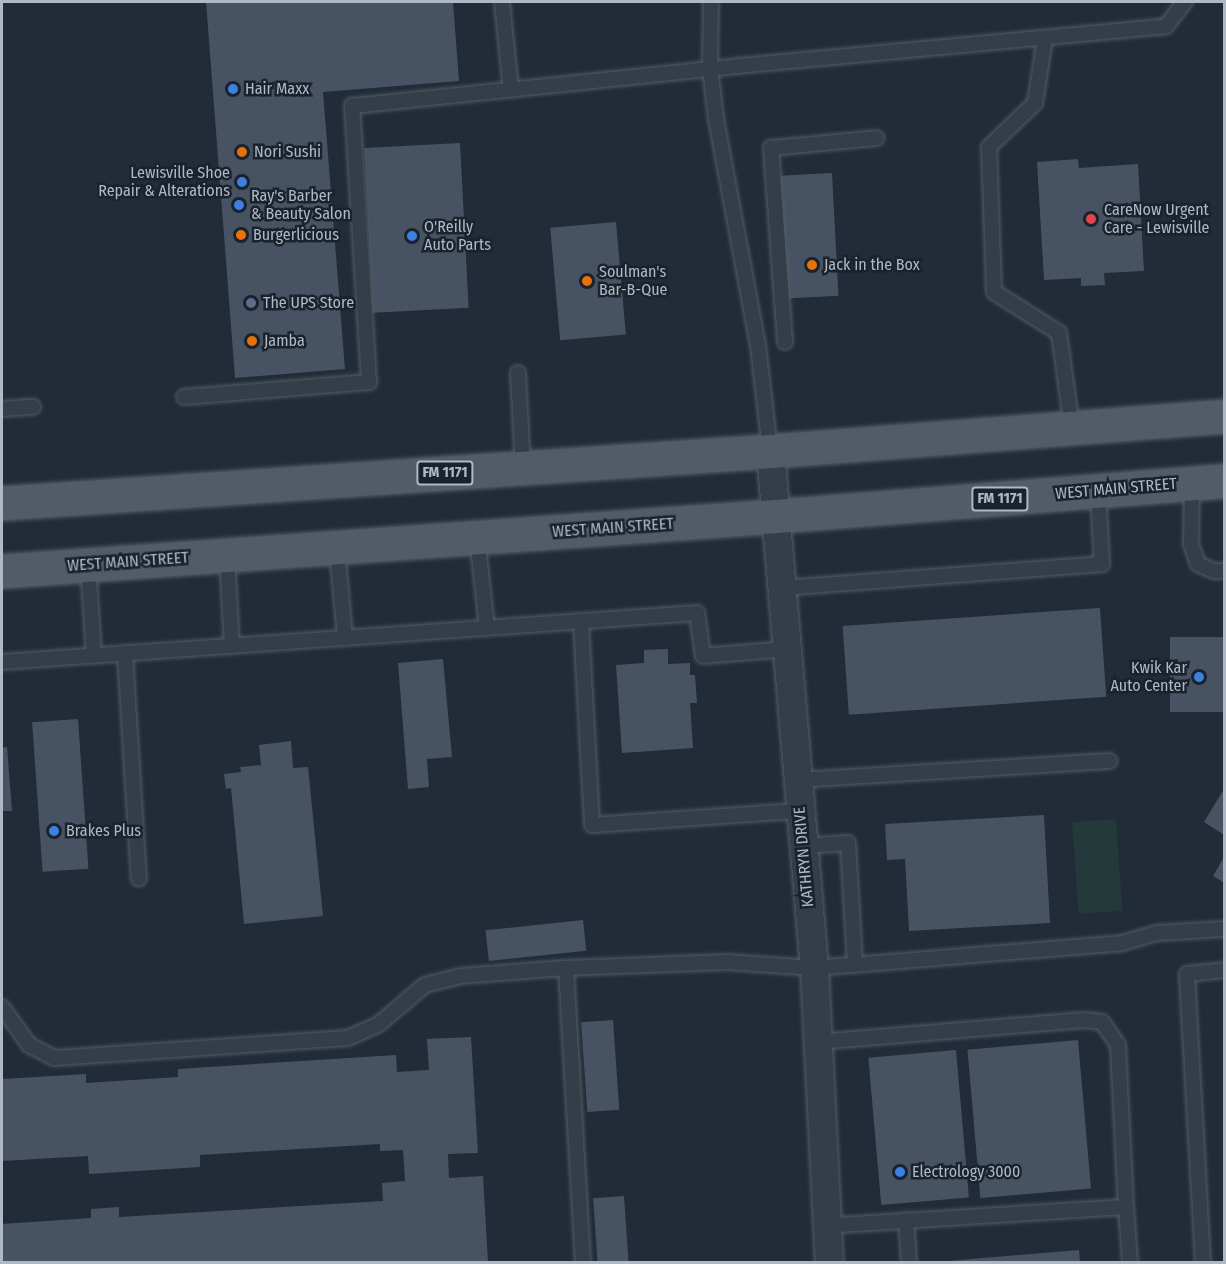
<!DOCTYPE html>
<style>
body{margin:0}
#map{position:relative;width:1226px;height:1264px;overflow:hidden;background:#212c38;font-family:"Fira Sans Condensed",sans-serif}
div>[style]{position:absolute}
.green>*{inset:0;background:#24393a;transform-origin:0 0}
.building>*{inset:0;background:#475362;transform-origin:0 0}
.roads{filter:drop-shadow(0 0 2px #525b66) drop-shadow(0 0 2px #525b66)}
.lane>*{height:14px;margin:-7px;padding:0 7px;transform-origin:7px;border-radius:7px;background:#353d48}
.street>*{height:27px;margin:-13.5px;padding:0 13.5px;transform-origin:13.5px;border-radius:13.5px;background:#353d48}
.primary>*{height:33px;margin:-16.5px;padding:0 16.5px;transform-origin:16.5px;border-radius:16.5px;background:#525c68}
.dots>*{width:16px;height:16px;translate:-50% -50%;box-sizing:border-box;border:3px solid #1a222d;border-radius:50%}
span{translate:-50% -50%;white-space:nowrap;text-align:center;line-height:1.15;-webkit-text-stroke:5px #1a222d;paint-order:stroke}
.shield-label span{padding:2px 4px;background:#1a222d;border:2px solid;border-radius:4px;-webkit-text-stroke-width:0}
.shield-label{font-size:15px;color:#afb8c5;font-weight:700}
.poi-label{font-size:16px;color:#afb8c5}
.left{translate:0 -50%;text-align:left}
.right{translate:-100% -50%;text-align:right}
.street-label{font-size:16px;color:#afb8c5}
.frame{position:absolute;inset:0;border:3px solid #afb8c5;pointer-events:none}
</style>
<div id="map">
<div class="green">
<div style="left:1116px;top:819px;width:92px;height:44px;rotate:86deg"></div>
</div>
<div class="building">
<div style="clip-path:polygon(206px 2px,453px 2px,459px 81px,323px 92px,345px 369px,235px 378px)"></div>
<div style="left:460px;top:143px;width:165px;height:96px;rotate:87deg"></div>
<div style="clip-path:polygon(1078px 159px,1079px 168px,1138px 164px,1144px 271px,1104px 273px,1105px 285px,1081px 286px,1081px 278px,1044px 280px,1037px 162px)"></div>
<div style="left:832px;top:173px;width:123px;height:52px;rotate:87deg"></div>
<div style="left:616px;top:222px;width:113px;height:66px;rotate:85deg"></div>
<div style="left:1100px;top:608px;width:89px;height:258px;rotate:86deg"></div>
<div style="left:1224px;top:637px;width:75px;height:54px;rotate:90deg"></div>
<div style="clip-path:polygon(668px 649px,668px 664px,690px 663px,690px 675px,695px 675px,697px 703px,690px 703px,693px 748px,622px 753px,616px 665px,644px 663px,644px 650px)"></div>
<div style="clip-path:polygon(443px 659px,452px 757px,427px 759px,429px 787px,408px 789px,398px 663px)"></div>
<div style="left:78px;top:719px;width:150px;height:46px;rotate:86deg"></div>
<div style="clip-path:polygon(291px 741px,293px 768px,308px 767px,323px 916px,244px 924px,231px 788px,226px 789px,224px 774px,241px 772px,240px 767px,261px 765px,259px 745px)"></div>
<div style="clip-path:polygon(7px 747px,12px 811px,2px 811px,2px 748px)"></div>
<div style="clip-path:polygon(1224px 789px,1224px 835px,1204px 822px)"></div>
<div style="clip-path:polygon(1044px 815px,1050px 923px,909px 931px,905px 859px,887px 860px,885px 824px)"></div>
<div style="clip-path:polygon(1224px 857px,1224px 883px,1213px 876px)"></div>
<div style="left:583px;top:920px;width:31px;height:98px;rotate:84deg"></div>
<div style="left:613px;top:1020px;width:90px;height:32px;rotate:86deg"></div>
<div style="clip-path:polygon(471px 1037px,478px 1153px,448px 1154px,449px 1178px,483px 1176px,488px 1262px,2px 1262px,2px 1224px,91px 1218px,91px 1209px,119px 1207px,119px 1217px,383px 1201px,382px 1183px,405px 1181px,403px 1150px,380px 1151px,380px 1144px,200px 1155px,200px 1167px,89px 1174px,88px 1156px,2px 1161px,2px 1079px,86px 1074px,86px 1083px,178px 1077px,178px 1069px,396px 1055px,397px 1072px,429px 1070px,427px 1039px)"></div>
<div style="left:1078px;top:1040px;width:149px;height:111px;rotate:85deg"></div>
<div style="left:956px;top:1050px;width:148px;height:88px;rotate:85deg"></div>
<div style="left:624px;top:1196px;width:66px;height:31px;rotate:86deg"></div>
<div style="clip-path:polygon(1079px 1250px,1080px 1262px,948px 1262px,948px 1261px)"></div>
</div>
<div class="roads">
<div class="lane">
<div style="left:502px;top:2px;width:88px;rotate:84.2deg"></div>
<div style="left:711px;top:2px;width:66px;rotate:90.9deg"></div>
<div style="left:710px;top:68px;width:51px;rotate:83.3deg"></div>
<div style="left:716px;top:119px;width:230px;rotate:79.5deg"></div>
<div style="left:758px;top:345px;width:107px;rotate:83.5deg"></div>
<div style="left:1045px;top:38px;width:66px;rotate:98.7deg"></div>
<div style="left:1035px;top:103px;width:64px;rotate:136.3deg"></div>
<div style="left:989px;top:147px;width:145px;rotate:88deg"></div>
<div style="left:994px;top:292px;width:77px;rotate:32.2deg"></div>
<div style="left:1059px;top:333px;width:96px;rotate:82.2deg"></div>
<div style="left:785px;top:342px;width:195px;rotate:-94.1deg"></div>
<div style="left:771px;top:148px;width:106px;rotate:-5.4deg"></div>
<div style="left:518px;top:373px;width:95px;rotate:87deg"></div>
<div style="left:184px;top:397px;width:186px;rotate:-4.6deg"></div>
<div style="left:369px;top:382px;width:277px;rotate:-93.5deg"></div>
<div style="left:352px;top:106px;width:388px;rotate:-5.9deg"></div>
<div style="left:738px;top:66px;width:430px;rotate:-5.3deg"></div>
<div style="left:1166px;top:26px;width:31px;rotate:-52deg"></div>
<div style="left:2px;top:409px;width:31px;rotate:-4deg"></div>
<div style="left:1192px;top:483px;width:61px;rotate:90.9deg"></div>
<div style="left:1191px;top:544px;width:21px;rotate:71deg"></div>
<div style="left:1198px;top:564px;width:17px;rotate:24deg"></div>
<div style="left:1214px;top:571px;width:10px"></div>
<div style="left:477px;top:537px;width:91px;rotate:83.7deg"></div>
<div style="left:337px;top:548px;width:90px;rotate:84.9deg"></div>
<div style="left:227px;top:555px;width:91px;rotate:86.9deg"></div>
<div style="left:88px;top:565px;width:91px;rotate:86.2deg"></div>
<div style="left:782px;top:588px;width:321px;rotate:-4.3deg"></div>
<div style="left:1102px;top:564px;width:73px;rotate:-93.1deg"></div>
<div style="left:581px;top:621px;width:204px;rotate:86.9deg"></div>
<div style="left:592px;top:825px;width:208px;rotate:-3.9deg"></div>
<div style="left:125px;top:653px;width:226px;rotate:86.5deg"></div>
<div style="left:2px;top:662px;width:697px;rotate:-4.03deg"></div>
<div style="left:697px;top:613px;width:43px;rotate:82.1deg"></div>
<div style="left:703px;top:656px;width:84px;rotate:-4.8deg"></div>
<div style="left:797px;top:780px;width:313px;rotate:-3.5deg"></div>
<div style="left:803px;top:846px;width:45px;rotate:-3.8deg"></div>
<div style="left:848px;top:843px;width:122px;rotate:86.7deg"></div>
<div style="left:566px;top:968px;width:294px;rotate:86.7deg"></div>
<div style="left:2px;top:1007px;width:47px;rotate:54.6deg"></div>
<div style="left:29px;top:1045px;width:29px;rotate:27deg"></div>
<div style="left:55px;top:1058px;width:294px;rotate:-3.9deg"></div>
<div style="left:348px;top:1038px;width:34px;rotate:-24deg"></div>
<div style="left:379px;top:1024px;width:60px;rotate:-40.3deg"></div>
<div style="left:425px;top:985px;width:36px;rotate:-14deg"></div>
<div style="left:460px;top:976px;width:106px;rotate:-4.3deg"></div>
<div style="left:566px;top:968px;width:161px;rotate:-2.1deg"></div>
<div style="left:727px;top:962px;width:87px;rotate:3.9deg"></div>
<div style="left:814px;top:968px;width:309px;rotate:-4.6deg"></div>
<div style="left:1122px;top:943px;width:37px;rotate:-16deg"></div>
<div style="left:1158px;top:933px;width:66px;rotate:-3.5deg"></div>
<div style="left:817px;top:1042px;width:268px;rotate:-4.7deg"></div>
<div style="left:1084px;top:1020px;width:18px;rotate:6deg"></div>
<div style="left:1102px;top:1022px;width:28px;rotate:55deg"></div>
<div style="left:1118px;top:1045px;width:162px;rotate:87.2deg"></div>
<div style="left:1126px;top:1207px;width:300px;rotate:176.4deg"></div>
<div style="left:1126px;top:1207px;width:55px;rotate:85.8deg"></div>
<div style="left:906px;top:1220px;width:42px;rotate:85.9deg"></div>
<div style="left:1203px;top:1262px;width:288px;rotate:-93.2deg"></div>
<div style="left:1187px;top:974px;width:37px;rotate:-6deg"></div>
</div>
<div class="street">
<div style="left:770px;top:451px;width:519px;rotate:85.14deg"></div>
<div style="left:814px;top:968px;width:294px;rotate:87.1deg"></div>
</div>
<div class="primary">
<div style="left:2px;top:503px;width:770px;rotate:-3.87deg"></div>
<div style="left:770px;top:451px;width:455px;rotate:-4.4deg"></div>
<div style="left:2px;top:571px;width:776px;rotate:-4.06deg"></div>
<div style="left:776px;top:516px;width:449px;rotate:-4.5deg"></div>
</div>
</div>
<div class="dots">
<div style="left:233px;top:89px;background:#3f7fe0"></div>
<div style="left:242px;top:152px;background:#e8710a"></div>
<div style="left:242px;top:182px;background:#3f7fe0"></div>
<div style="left:239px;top:205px;background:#3f7fe0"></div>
<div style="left:1091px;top:219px;background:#e0444e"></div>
<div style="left:241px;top:235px;background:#e8710a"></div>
<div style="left:412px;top:236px;background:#3f7fe0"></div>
<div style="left:812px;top:265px;background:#e8710a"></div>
<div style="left:587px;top:281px;background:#e8710a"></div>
<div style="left:251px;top:303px;background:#5c6f8a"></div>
<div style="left:252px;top:341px;background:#e8710a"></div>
<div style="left:1199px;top:677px;background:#3f7fe0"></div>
<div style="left:54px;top:831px;background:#3f7fe0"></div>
<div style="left:900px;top:1172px;background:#3f7fe0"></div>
</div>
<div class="shield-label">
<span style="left:445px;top:473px">FM 1171</span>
<span style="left:1000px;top:499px">FM 1171</span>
</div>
<div class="poi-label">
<span class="left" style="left:245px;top:89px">Hair Maxx</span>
<span class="left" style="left:254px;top:152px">Nori Sushi</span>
<span class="right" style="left:230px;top:182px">Lewisville Shoe<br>Repair &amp; Alterations</span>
<span class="left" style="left:251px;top:205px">Ray's Barber<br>&amp; Beauty Salon</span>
<span class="left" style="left:1104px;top:219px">CareNow Urgent<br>Care - Lewisville</span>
<span class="left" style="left:424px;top:236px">O'Reilly<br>Auto Parts</span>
<span class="left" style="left:253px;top:235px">Burgerlicious</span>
<span class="left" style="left:824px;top:265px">Jack in the Box</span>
<span class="left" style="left:599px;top:281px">Soulman's<br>Bar-B-Que</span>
<span class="left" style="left:263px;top:303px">The UPS Store</span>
<span class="left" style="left:264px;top:341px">Jamba</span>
<span class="right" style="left:1187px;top:677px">Kwik Kar<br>Auto Center</span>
<span class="left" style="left:66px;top:831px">Brakes Plus</span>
<span class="left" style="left:912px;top:1172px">Electrology 3000</span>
</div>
<div class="street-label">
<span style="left:1116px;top:489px;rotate:-5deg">WEST MAIN STREET</span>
<span style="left:613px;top:528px;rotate:-4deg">WEST MAIN STREET</span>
<span style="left:128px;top:562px;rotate:-4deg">WEST MAIN STREET</span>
<span style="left:804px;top:857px;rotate:-95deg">KATHRYN DRIVE</span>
</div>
<div class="frame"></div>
</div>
